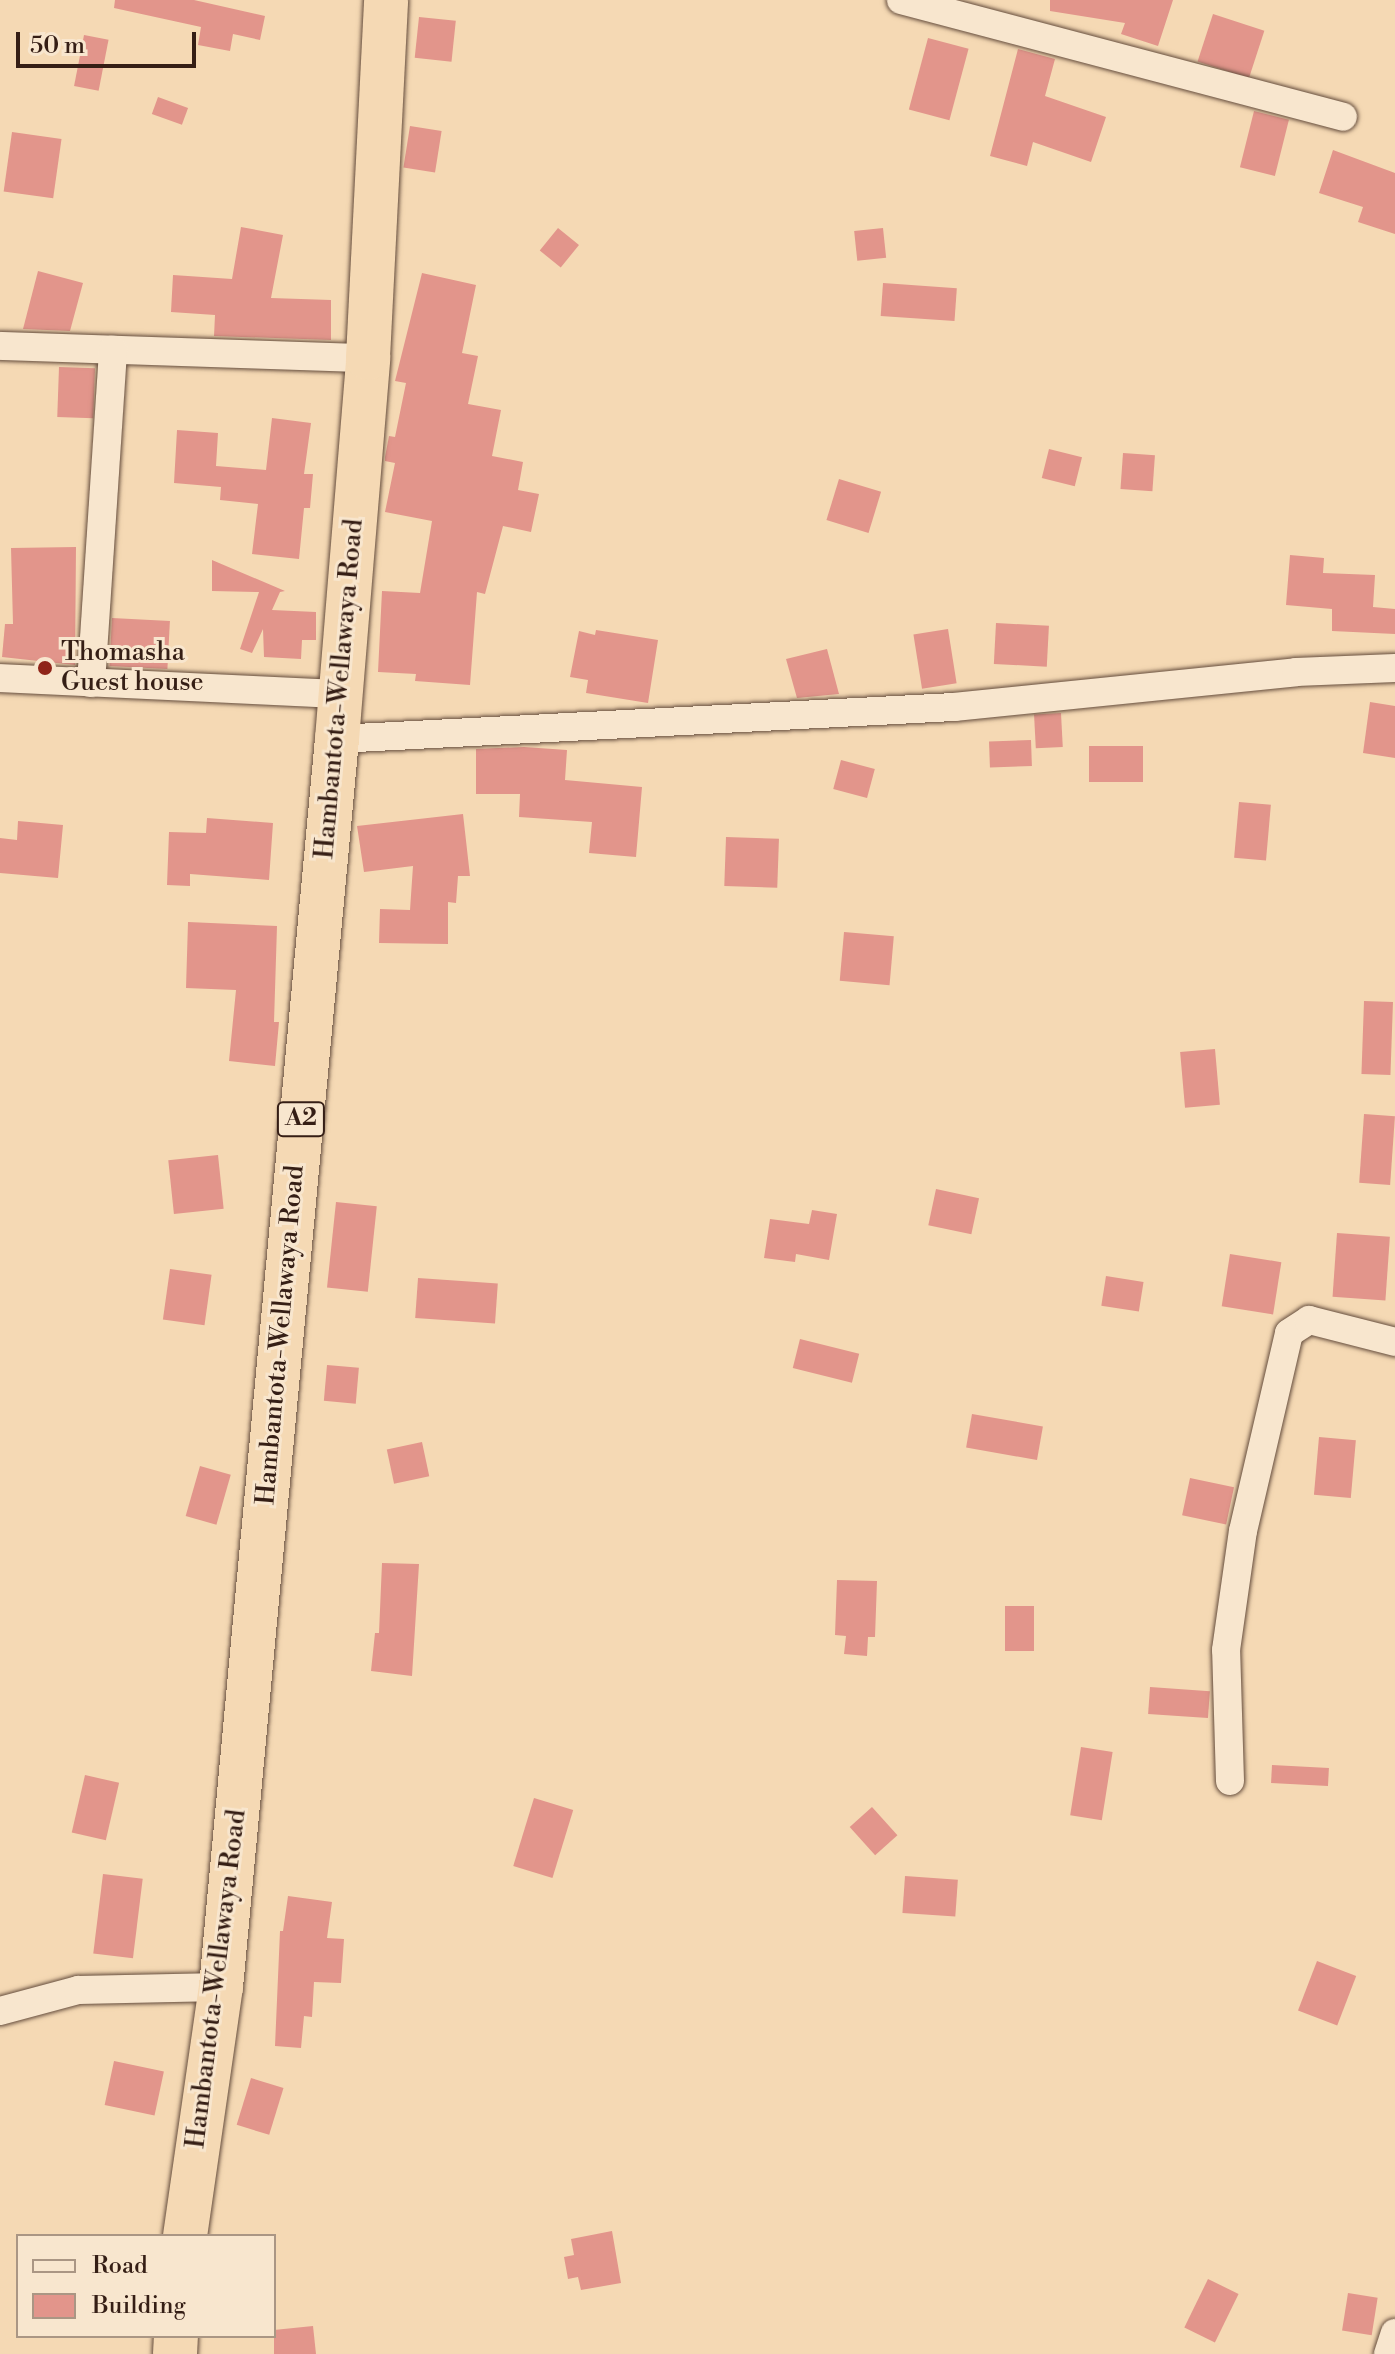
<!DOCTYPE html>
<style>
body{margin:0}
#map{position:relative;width:1395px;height:2354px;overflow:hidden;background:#f5d9b4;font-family:"Libre Bodoni",serif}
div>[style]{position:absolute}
.building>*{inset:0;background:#e2958b;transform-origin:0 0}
.roads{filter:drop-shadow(0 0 2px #654d3d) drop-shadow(0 0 2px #654d3d)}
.minor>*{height:28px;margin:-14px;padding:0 14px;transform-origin:14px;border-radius:14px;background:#f8e6ce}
.trunk>*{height:44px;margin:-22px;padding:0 22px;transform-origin:22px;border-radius:22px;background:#f5d9b4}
.dots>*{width:22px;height:22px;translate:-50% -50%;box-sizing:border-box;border:4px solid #f8e6ce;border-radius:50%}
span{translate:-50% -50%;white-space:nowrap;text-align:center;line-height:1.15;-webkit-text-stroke:6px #f8e6ce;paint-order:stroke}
.shield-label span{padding:2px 6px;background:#f8e6ce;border:2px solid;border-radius:6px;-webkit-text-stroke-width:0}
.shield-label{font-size:24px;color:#351e15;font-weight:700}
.poi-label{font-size:26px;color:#351e15}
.left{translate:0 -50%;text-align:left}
.street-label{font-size:26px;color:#351e15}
.legend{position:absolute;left:16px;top:2234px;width:260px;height:104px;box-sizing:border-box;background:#f8e6ce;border:2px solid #aa9684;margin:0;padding:10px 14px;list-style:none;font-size:24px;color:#351e15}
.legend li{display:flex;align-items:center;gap:16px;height:40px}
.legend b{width:40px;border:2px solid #aa9684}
.scale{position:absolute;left:16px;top:32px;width:180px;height:36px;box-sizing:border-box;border:4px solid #351e15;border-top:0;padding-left:10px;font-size:24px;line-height:28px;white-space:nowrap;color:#351e15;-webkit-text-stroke:6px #f8e6ce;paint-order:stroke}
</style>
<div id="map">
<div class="building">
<div style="clip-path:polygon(115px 0,194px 0,265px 16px,260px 40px,233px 34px,230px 51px,198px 45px,201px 27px,114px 8px)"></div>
<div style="clip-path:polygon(1050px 0,1173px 0,1158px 46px,1121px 34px,1125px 23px,1050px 11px)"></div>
<div style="left:1213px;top:14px;width:54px;height:50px;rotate:18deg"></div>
<div style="left:419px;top:17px;width:37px;height:41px;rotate:6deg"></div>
<div style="left:84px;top:35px;width:25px;height:52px;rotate:11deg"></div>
<div style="left:928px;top:38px;width:42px;height:74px;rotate:15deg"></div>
<div style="clip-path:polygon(1018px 49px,1055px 59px,1045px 96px,1106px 117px,1091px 162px,1033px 142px,1027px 166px,990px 156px)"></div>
<div style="left:158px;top:97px;width:32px;height:18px;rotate:20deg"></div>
<div style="left:1254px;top:111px;width:36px;height:58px;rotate:14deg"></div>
<div style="left:410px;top:126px;width:32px;height:42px;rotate:9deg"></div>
<div style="left:12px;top:132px;width:50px;height:60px;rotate:8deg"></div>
<div style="clip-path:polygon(1333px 150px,1395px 173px,1395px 234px,1358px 222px,1363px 207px,1319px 193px)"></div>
<div style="clip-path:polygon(241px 227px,283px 235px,271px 298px,331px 300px,331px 340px,214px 336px,215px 315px,171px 312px,173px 275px,232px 279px)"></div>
<div style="left:558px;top:228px;width:27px;height:29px;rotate:39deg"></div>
<div style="left:883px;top:228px;width:30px;height:29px;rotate:84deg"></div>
<div style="clip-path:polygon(38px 271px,83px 283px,70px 331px,23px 329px)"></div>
<div style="clip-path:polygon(422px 273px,476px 285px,462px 353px,478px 356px,468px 404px,501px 410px,492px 456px,523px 462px,518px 490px,539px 494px,531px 532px,503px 526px,485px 594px,477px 592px,470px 685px,415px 681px,416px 674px,378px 672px,382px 591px,420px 593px,432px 521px,385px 512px,395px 463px,385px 461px,385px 457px,389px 436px,395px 437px,406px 383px,395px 381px)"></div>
<div style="left:883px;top:283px;width:74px;height:33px;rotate:4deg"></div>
<div style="left:59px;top:367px;width:36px;height:50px;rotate:2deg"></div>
<div style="clip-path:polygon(272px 418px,311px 423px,304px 474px,313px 474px,310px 508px,304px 508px,299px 559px,252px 554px,258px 504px,220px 500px,221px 487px,174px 483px,177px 430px,218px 433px,216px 466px,266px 470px)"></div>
<div style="left:1049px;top:449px;width:34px;height:30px;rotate:14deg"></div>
<div style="left:1123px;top:453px;width:32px;height:36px;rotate:4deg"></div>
<div style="left:839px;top:479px;width:44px;height:43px;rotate:17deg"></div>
<div style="clip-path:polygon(76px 547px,75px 665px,2px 657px,5px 624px,13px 624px,11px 548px)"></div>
<div style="clip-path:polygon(1290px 555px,1324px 558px,1323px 573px,1375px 575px,1373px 607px,1395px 609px,1395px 634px,1332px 631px,1332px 609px,1286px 605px)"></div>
<div style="clip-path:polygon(212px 560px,285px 591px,280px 592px,272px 610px,316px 612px,316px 640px,302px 640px,301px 659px,264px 657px,263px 629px,252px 653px,240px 649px,259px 592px,212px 591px)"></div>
<div style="left:112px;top:618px;width:58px;height:48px;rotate:3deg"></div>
<div style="left:996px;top:623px;width:53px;height:41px;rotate:3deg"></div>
<div style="left:948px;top:629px;width:55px;height:35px;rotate:81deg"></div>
<div style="clip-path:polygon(596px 630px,658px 640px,648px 703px,586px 693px,588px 680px,570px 677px,579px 631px,595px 635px)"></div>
<div style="clip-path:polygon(827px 649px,839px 694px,797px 698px,786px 659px)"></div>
<div style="clip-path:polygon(1370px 702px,1395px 706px,1395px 758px,1363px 753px)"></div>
<div style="left:1061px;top:713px;width:34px;height:27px;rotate:87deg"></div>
<div style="left:1031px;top:740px;width:26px;height:42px;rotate:88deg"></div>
<div style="left:1143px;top:746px;width:36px;height:54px;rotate:90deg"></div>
<div style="clip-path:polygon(524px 747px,567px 750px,565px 780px,642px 787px,636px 857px,589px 853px,592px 822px,519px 817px,520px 794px,476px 794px,476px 749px)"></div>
<div style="left:841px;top:760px;width:35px;height:30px;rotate:15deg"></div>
<div style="left:1239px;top:802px;width:32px;height:56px;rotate:5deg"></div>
<div style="clip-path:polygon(463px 814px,470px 876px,458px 876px,456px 903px,448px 902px,448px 944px,379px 943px,380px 909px,410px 910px,413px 866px,364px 872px,357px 826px)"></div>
<div style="clip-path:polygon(207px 818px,273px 823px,269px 880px,190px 874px,190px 886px,167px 885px,169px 832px,206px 833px)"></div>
<div style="clip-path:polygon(18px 821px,63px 825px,58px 878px,0 873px,0 838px,17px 840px)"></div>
<div style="left:726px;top:837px;width:53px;height:49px;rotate:2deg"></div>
<div style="clip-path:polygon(188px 922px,277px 926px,274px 1022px,279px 1022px,275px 1066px,229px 1061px,236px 990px,186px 988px)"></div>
<div style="left:844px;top:932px;width:50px;height:49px;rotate:5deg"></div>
<div style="left:1364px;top:1001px;width:29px;height:73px;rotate:2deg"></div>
<div style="left:1215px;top:1049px;width:56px;height:35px;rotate:85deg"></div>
<div style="left:1364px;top:1114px;width:31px;height:69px;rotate:4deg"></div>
<div style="left:218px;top:1155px;width:54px;height:50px;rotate:84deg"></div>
<div style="left:936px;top:1189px;width:44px;height:37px;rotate:12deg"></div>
<div style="left:336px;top:1202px;width:41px;height:86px;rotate:6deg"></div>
<div style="clip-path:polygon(812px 1210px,837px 1214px,829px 1260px,796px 1254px,795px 1262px,764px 1258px,770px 1219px,809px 1224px)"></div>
<div style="left:1337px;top:1233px;width:53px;height:64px;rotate:4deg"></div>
<div style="left:1230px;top:1254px;width:52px;height:53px;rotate:9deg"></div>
<div style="left:170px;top:1269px;width:42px;height:51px;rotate:8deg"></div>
<div style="left:1106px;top:1276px;width:38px;height:30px;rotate:9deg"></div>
<div style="left:418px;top:1278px;width:80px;height:40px;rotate:4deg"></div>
<div style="left:800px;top:1339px;width:61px;height:30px;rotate:14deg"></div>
<div style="left:327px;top:1365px;width:32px;height:36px;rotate:5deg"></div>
<div style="left:972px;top:1414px;width:72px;height:34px;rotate:10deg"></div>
<div style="left:1319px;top:1437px;width:37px;height:58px;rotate:5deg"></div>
<div style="left:422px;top:1442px;width:35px;height:36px;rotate:78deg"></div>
<div style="left:200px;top:1466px;width:32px;height:52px;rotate:16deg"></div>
<div style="left:1190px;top:1478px;width:45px;height:38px;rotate:12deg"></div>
<div style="clip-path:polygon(382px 1563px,419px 1564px,412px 1676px,371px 1671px,375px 1633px,379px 1633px)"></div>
<div style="clip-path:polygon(837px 1580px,877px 1581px,875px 1637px,868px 1637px,867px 1656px,844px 1654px,846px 1636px,835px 1635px)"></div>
<div style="left:1034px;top:1606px;width:45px;height:29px;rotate:90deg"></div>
<div style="left:1150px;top:1687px;width:60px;height:27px;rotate:4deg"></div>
<div style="left:1081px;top:1747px;width:32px;height:69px;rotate:9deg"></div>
<div style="left:1272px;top:1765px;width:57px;height:18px;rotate:3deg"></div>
<div style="left:85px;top:1775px;width:35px;height:59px;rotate:13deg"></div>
<div style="left:534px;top:1798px;width:41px;height:71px;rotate:17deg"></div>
<div style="left:872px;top:1807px;width:38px;height:30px;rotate:48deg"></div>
<div style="left:103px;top:1874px;width:40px;height:80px;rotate:7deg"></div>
<div style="left:905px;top:1876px;width:53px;height:37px;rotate:4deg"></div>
<div style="clip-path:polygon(288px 1896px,332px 1902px,327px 1938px,344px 1939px,341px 1983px,314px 1982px,312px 2017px,304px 2016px,301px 2048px,275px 2046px,280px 1931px,283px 1931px)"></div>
<div style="left:1317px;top:1961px;width:42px;height:53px;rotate:21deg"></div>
<div style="left:114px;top:2061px;width:51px;height:45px;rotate:12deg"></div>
<div style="left:251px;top:2078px;width:34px;height:49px;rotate:17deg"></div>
<div style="clip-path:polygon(612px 2231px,621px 2283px,581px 2290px,578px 2277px,568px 2279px,564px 2257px,574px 2255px,571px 2239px)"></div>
<div style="left:1208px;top:2279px;width:34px;height:54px;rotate:26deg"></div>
<div style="left:1348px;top:2293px;width:30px;height:38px;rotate:9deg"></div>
<div style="clip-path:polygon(313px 2326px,316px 2354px,274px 2354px,274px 2330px)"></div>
</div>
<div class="roads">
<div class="minor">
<div style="left:901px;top:0;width:457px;rotate:14.8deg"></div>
<div style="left:0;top:346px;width:368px;rotate:1.9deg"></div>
<div style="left:0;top:678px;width:340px;rotate:2.7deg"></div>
<div style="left:91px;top:683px;width:334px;rotate:-86.2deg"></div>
<div style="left:337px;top:739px;width:618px;rotate:-2.97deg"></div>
<div style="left:954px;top:707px;width:344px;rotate:-5.8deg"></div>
<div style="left:1296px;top:672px;width:99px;rotate:-2.3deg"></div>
<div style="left:1230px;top:1781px;width:131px;rotate:-91.7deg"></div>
<div style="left:1226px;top:1650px;width:120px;rotate:-81.9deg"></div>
<div style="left:1243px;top:1531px;width:203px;rotate:-76.9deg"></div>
<div style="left:1289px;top:1333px;width:24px;rotate:-33deg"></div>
<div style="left:1309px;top:1320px;width:89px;rotate:14.3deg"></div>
<div style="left:0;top:2011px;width:81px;rotate:-15.1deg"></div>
<div style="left:78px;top:1990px;width:143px;rotate:-1.2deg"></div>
<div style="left:1388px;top:2354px;width:22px;rotate:-72deg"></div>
</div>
<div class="trunk">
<div style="left:185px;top:2236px;width:252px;rotate:-81.8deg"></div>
<div style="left:221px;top:1987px;width:1253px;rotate:-84.69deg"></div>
<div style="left:337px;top:739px;width:382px;rotate:-85.3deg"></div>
<div style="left:368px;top:358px;width:358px;rotate:-87.1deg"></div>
<div style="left:175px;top:2354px;width:18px;rotate:-87deg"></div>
</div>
</div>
<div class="dots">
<div style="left:45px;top:668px;background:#8f2418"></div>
</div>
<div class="shield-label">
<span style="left:301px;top:1119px">A2</span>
</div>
<div class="poi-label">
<span class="left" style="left:61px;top:668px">Thomasha<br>Guest house</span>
</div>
<div class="street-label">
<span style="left:340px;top:689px;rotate:-85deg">Hambantota-Wellawaya Road</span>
<span style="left:281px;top:1335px;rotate:-85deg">Hambantota-Wellawaya Road</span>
<span style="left:217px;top:1979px;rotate:-83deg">Hambantota-Wellawaya Road</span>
</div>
<ul class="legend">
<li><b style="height:10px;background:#f8e6ce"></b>Road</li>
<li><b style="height:22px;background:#e2958b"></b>Building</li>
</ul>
<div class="scale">50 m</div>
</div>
